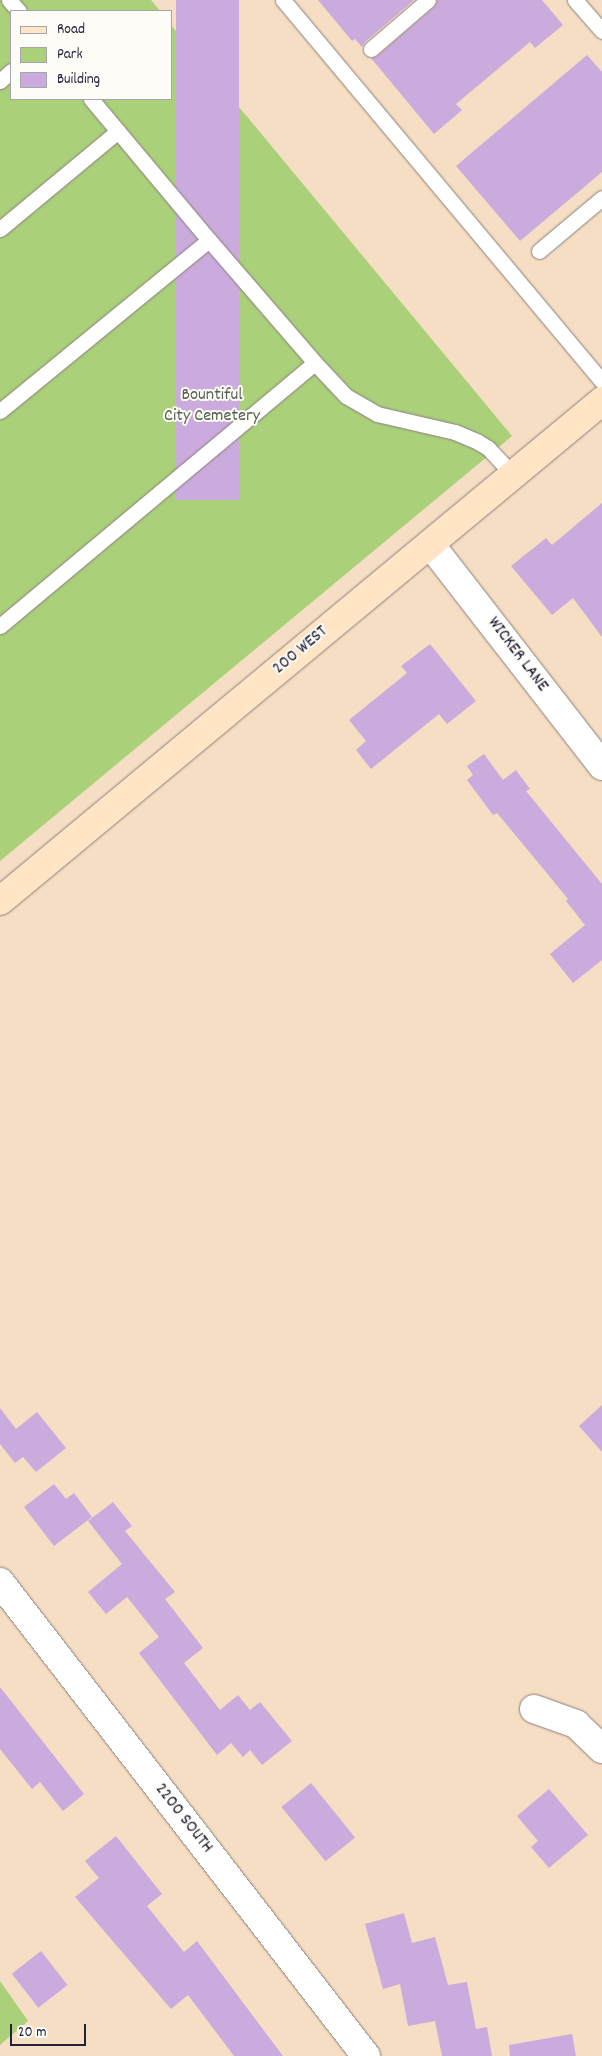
<!DOCTYPE html>
<style>
body{margin:0}
#map{position:relative;width:602px;height:2056px;overflow:hidden;background:#f5dec3;font-family:Dekko,sans-serif}
div>[style]{position:absolute}
.green>*{inset:0;background:#aad07a}
.building>*{inset:0;background:#cbabdd;transform-origin:0 0}
.roads{filter:drop-shadow(0 0 1px #8c807f) drop-shadow(0 0 1px #8c807f)}
.lane>*{height:15px;margin:-7.5px;padding:0 7.5px;transform-origin:7.5px;border-radius:7.5px;background:#fff}
.street>*{height:28px;margin:-14px;padding:0 14px;transform-origin:14px;border-radius:14px;background:#fff}
.secondary>*{height:28px;margin:-14px;padding:0 14px;transform-origin:14px;border-radius:14px;background:#ffe4c6}
span{translate:-50% -50%;white-space:nowrap;text-align:center;line-height:1.15;-webkit-text-stroke:4px #fdfcf7;paint-order:stroke}
.park-label{font-size:18px;color:#525f51}
.street-label{font-size:18px;color:#22223b}
.legend{position:absolute;left:10px;top:10px;width:162px;height:90px;box-sizing:border-box;background:#fdfcf7;border:1px solid #a5a5ac;margin:0;padding:6px 9px;list-style:none;font-size:15px;color:#22223b}
.legend li{display:flex;align-items:center;gap:10px;height:25px}
.legend b{width:25px;border:1px solid #a5a5ac}
.scale{position:absolute;left:10px;top:2024px;width:76px;height:22px;box-sizing:border-box;border:2px solid #22223b;border-top:0;padding-left:6px;font-size:15px;line-height:18px;white-space:nowrap;color:#22223b;-webkit-text-stroke:4px #fdfcf7;paint-order:stroke}
</style>
<div id="map">
<div class="green">
<div style="clip-path:polygon(0 0,151px 0,160px 11px,11px 11px,11px 99px,171px 99px,171px 25px,512px 436px,0 861px)"></div>
<div style="clip-path:polygon(0 1981px,28px 2021px,0 2045px)"></div>
</div>
<div class="building">
<div style="left:176px;top:0;width:63px;height:500px"></div>
<div style="clip-path:polygon(318px 0,414px 0,365px 42px,362px 47px,355px 39px,352px 41px)"></div>
<div style="clip-path:polygon(437px 0,542px 0,563px 25px,535px 48px,530px 42px,456px 104px,462px 110px,434px 134px,371px 58px,377px 56px,434px 7px)"></div>
<div style="clip-path:polygon(587px 55px,602px 72px,602px 172px,520px 241px,456px 166px)"></div>
<div style="clip-path:polygon(602px 503px,602px 637px,573px 598px,552px 615px,511px 566px,546px 538px,552px 545px)"></div>
<div style="clip-path:polygon(430px 644px,476px 701px,447px 724px,439px 714px,371px 769px,356px 750px,366px 741px,349px 720px,407px 673px,401px 666px)"></div>
<div style="clip-path:polygon(484px 754px,503px 780px,516px 770px,530px 789px,526px 791px,602px 884px,602px 960px,573px 983px,550px 954px,585px 925px,566px 901px,568px 899px,522px 843px,497px 813px,493px 815px,467px 780px,473px 775px,467px 766px)"></div>
<div style="clip-path:polygon(602px 1405px,602px 1452px,579px 1426px)"></div>
<div style="clip-path:polygon(0 1408px,16px 1429px,37px 1412px,66px 1448px,36px 1472px,23px 1457px,15px 1463px,0 1444px)"></div>
<div style="clip-path:polygon(54px 1484px,66px 1499px,74px 1493px,92px 1517px,54px 1546px,24px 1507px)"></div>
<div style="clip-path:polygon(113px 1502px,132px 1526px,125px 1531px,175px 1592px,165px 1599px,203px 1648px,184px 1663px,220px 1710px,238px 1695px,250px 1710px,260px 1702px,292px 1741px,262px 1765px,250px 1750px,243px 1757px,231px 1743px,217px 1755px,139px 1653px,159px 1637px,127px 1597px,106px 1614px,88px 1592px,122px 1564px,88px 1521px)"></div>
<div style="clip-path:polygon(0 1687px,84px 1794px,63px 1811px,40px 1782px,32px 1789px,0 1749px)"></div>
<div style="left:311px;top:1783px;width:70px;height:38px;rotate:51deg"></div>
<div style="clip-path:polygon(549px 1789px,588px 1835px,549px 1868px,531px 1847px,538px 1841px,517px 1816px)"></div>
<div style="clip-path:polygon(116px 1836px,162px 1894px,147px 1906px,184px 1952px,197px 1941px,283px 2056px,234px 2056px,188px 1995px,171px 2009px,75px 1897px,99px 1878px,85px 1861px)"></div>
<div style="clip-path:polygon(404px 1913px,412px 1943px,435px 1937px,448px 1985px,467px 1982px,476px 2029px,487px 2027px,492px 2056px,442px 2056px,435px 2021px,408px 2026px,400px 1984px,383px 1989px,365px 1924px)"></div>
<div style="left:41px;top:1951px;width:43px;height:37px;rotate:52deg"></div>
<div style="clip-path:polygon(572px 2034px,576px 2056px,510px 2056px,509px 2045px)"></div>
</div>
<div class="roads">
<div class="lane">
<div style="left:9px;top:0;width:15px;rotate:48deg"></div>
<div style="left:283px;top:0;width:498px;rotate:50.1deg"></div>
<div style="left:575px;top:0;width:41px;rotate:48.9deg"></div>
<div style="left:371px;top:49px;width:75px;rotate:-40.7deg"></div>
<div style="left:0;top:81px;width:15px;rotate:-42deg"></div>
<div style="left:91px;top:99px;width:184px;rotate:50.1deg"></div>
<div style="left:209px;top:240px;width:162px;rotate:49.2deg"></div>
<div style="left:315px;top:363px;width:45px;rotate:46.8deg"></div>
<div style="left:346px;top:396px;width:36px;rotate:30deg"></div>
<div style="left:377px;top:414px;width:80px;rotate:13deg"></div>
<div style="left:455px;top:432px;width:25px;rotate:23deg"></div>
<div style="left:478px;top:442px;width:12px;rotate:31deg"></div>
<div style="left:488px;top:448px;width:37px;rotate:47deg"></div>
<div style="left:0;top:229px;width:153px;rotate:-39.7deg"></div>
<div style="left:539px;top:251px;width:82px;rotate:-40.1deg"></div>
<div style="left:0;top:411px;width:270px;rotate:-39.3deg"></div>
<div style="left:0;top:626px;width:410px;rotate:-39.9deg"></div>
</div>
<div class="street">
<div style="left:430px;top:544px;width:281px;rotate:52.2deg"></div>
<div style="left:0;top:1582px;width:599px;rotate:52.33deg"></div>
<div style="left:534px;top:1709px;width:45px;rotate:19.7deg"></div>
<div style="left:576px;top:1724px;width:36px;rotate:44deg"></div>
</div>
<div class="secondary">
<div style="left:0;top:901px;width:783px;rotate:-39.71deg"></div>
</div>
</div>
<div class="park-label">
<span style="left:212px;top:407px">Bountiful<br>City Cemetery</span>
</div>
<div class="street-label">
<span style="left:301px;top:651px;rotate:-40deg">200 WEST</span>
<span style="left:517px;top:655px;rotate:53deg">WICKER LANE</span>
<span style="left:183px;top:1819px;rotate:52deg">2200 SOUTH</span>
</div>
<ul class="legend">
<li><b style="height:6px;background:#ffe4c6"></b>Road</li>
<li><b style="height:14px;background:#aad07a"></b>Park</li>
<li><b style="height:14px;background:#cbabdd"></b>Building</li>
</ul>
<div class="scale">20 m</div>
</div>
